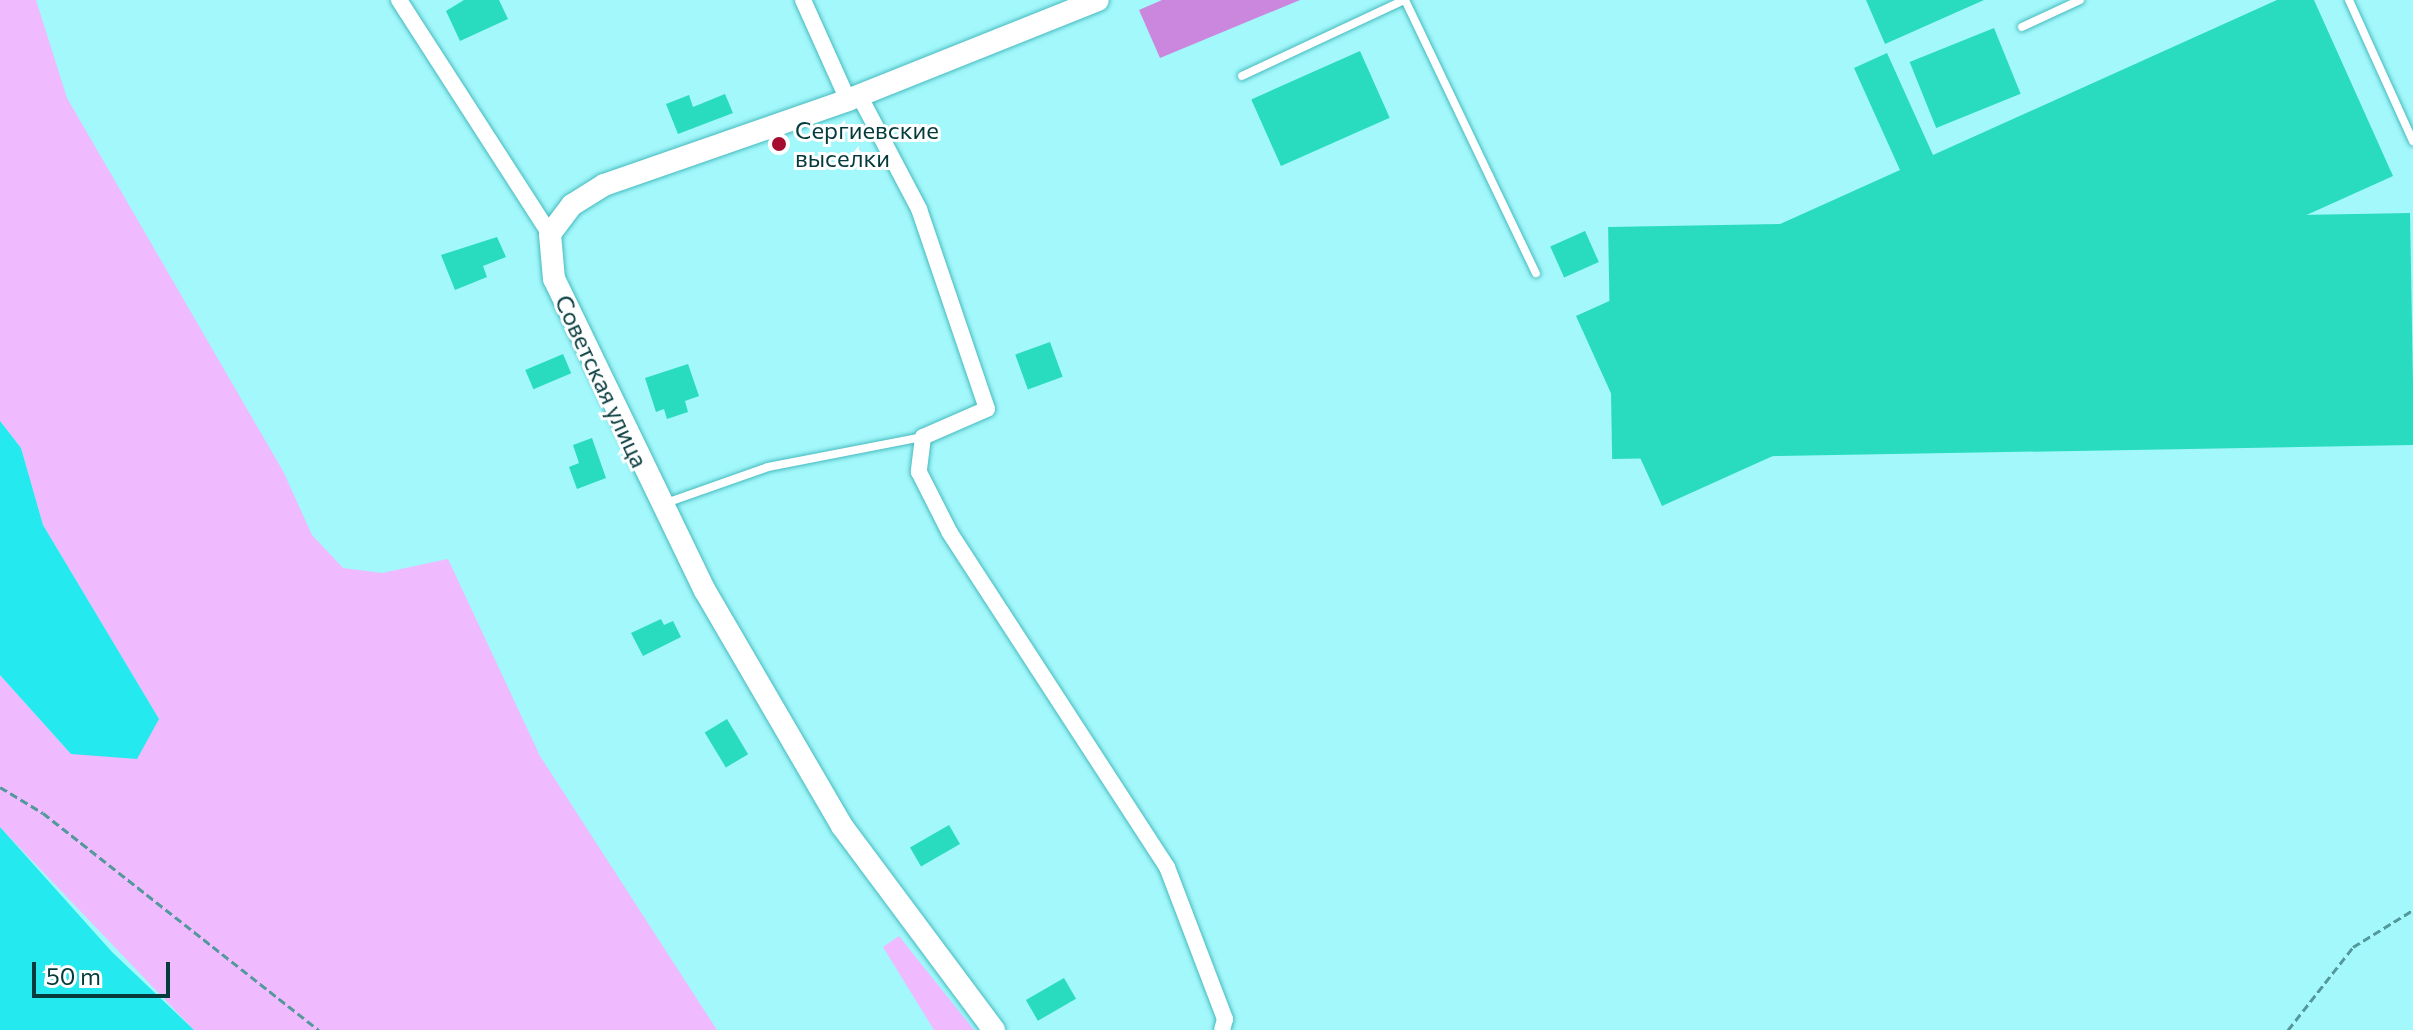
<!DOCTYPE html>
<meta charset="utf-8">
<style>
body{margin:0}
#map{position:relative;width:2413px;height:1030px;overflow:hidden;background:#a3f8fb;font-family:Commissioner,sans-serif}
div>[style]{position:absolute}
.green>*{inset:0;background:#f0baff}
.forest>*{inset:0;background:#ca87dd}
.water>*{inset:0;background:#24e9ef}
.building>*{inset:0;background:#29dbbf;transform-origin:0 0}
.path>*{height:3px;margin-top:-1.5px;transform-origin:0;background:repeating-linear-gradient(90deg,#53989a 0 8px,transparent 0 12px)}
.roads{filter:drop-shadow(0 0 2px #46babe) drop-shadow(0 0 2px #46babe)}
.lane>*{height:8px;margin:-4px;padding:0 4px;transform-origin:4px;border-radius:4px;background:#fff}
.street>*{height:16px;margin:-8px;padding:0 8px;transform-origin:8px;border-radius:8px;background:#fff}
.secondary>*{height:22px;margin:-11px;padding:0 11px;transform-origin:11px;border-radius:11px;background:#fff}
.dots>*{width:22px;height:22px;translate:-50% -50%;box-sizing:border-box;border:4px solid #fff;border-radius:50%}
span{translate:-50% -50%;white-space:nowrap;text-align:center;line-height:1.15;-webkit-text-stroke:6px #fff;paint-order:stroke}
.poi-label{font-size:24px;color:#063b3d}
.left{translate:0 -50%;text-align:left}
.street-label{font-size:24px;color:#063b3d}
.scale{position:absolute;left:32px;top:962px;width:138px;height:36px;box-sizing:border-box;border:4px solid #063b3d;border-top:0;padding-left:10px;font-size:24px;line-height:28px;white-space:nowrap;color:#063b3d;-webkit-text-stroke:6px #fff;paint-order:stroke}
</style>
<div id="map">
<div class="green">
<div style="clip-path:polygon(0 0,36px 0,67px 98px,283px 471px,312px 535px,343px 568px,382px 573px,448px 559px,540px 756px,717px 1030px,194px 1030px,0 827px,0 675px,71px 754px,159px 719px,43px 525px,21px 448px,0 421px)"></div>
<div style="clip-path:polygon(899px 936px,974px 1030px,934px 1030px,883px 947px)"></div>
</div>
<div class="forest">
<div style="clip-path:polygon(1162px 0,1300px 0,1160px 58px,1139px 10px)"></div>
</div>
<div class="water">
<div style="clip-path:polygon(0 421px,21px 448px,43px 525px,159px 719px,137px 759px,71px 754px,0 675px)"></div>
<div style="clip-path:polygon(0 827px,112px 952px,194px 1030px,0 1030px)"></div>
</div>
<div class="building">
<div style="clip-path:polygon(464px 0,499px 0,508px 19px,460px 41px,446px 11px)"></div>
<div style="clip-path:polygon(1866px 0,1984px 0,1885px 44px)"></div>
<div style="clip-path:polygon(2277px 0,2314px 0,2393px 176px,1662px 506px,1576px 316px,1900px 170px,1854px 68px,1887px 53px,1933px 155px)"></div>
<div style="left:1994px;top:28px;width:71px;height:91px;rotate:68deg"></div>
<div style="left:1360px;top:51px;width:73px;height:119px;rotate:66deg"></div>
<div style="clip-path:polygon(725px 94px,733px 113px,678px 134px,666px 104px,689px 95px,693px 107px)"></div>
<div style="left:2410px;top:213px;width:232px;height:802px;rotate:89deg"></div>
<div style="left:1585px;top:231px;width:34px;height:38px;rotate:66deg"></div>
<div style="clip-path:polygon(497px 237px,506px 257px,483px 266px,487px 277px,455px 290px,441px 255px)"></div>
<div style="left:1050px;top:342px;width:37px;height:37px;rotate:70deg"></div>
<div style="left:563px;top:354px;width:21px;height:41px;rotate:67deg"></div>
<div style="clip-path:polygon(688px 364px,699px 396px,685px 401px,688px 412px,667px 419px,664px 409px,656px 412px,645px 378px)"></div>
<div style="clip-path:polygon(592px 438px,606px 478px,577px 489px,569px 467px,579px 463px,573px 445px)"></div>
<div style="clip-path:polygon(661px 619px,664px 625px,673px 621px,681px 637px,643px 656px,631px 633px)"></div>
<div style="left:727px;top:719px;width:41px;height:26px;rotate:59deg"></div>
<div style="left:949px;top:825px;width:22px;height:45px;rotate:60deg"></div>
<div style="left:1064px;top:978px;width:24px;height:44px;rotate:60deg"></div>
</div>
<div class="path">
<div style="left:0;top:787px;width:50px;rotate:31.2deg"></div>
<div style="left:43px;top:813px;width:351px;rotate:38.2deg"></div>
<div style="left:2288px;top:1030px;width:105px;rotate:-51.9deg"></div>
<div style="left:2353px;top:947px;width:70px;rotate:-31.7deg"></div>
</div>
<div class="roads">
<div class="lane">
<div style="left:1405px;top:0;width:303px;rotate:64.4deg"></div>
<div style="left:2349px;top:0;width:155px;rotate:65.6deg"></div>
<div style="left:2022px;top:27px;width:64px;rotate:-25deg"></div>
<div style="left:1242px;top:76px;width:179px;rotate:-25.1deg"></div>
<div style="left:666px;top:503px;width:108px;rotate:-19.4deg"></div>
<div style="left:768px;top:467px;width:158px;rotate:-11deg"></div>
</div>
<div class="street">
<div style="left:399px;top:0;width:278px;rotate:57.2deg"></div>
<div style="left:803px;top:0;width:110px;rotate:65.8deg"></div>
<div style="left:859px;top:95px;width:129px;rotate:62.2deg"></div>
<div style="left:919px;top:209px;width:211px;rotate:71.2deg"></div>
<div style="left:987px;top:409px;width:70px;rotate:156.4deg"></div>
<div style="left:923px;top:437px;width:35px;rotate:97deg"></div>
<div style="left:919px;top:472px;width:68px;rotate:63.1deg"></div>
<div style="left:950px;top:533px;width:398px;rotate:57deg"></div>
<div style="left:1167px;top:867px;width:163px;rotate:69.1deg"></div>
<div style="left:1225px;top:1019px;width:11px;rotate:105deg"></div>
</div>
<div class="secondary">
<div style="left:994px;top:1030px;width:254px;rotate:-126.7deg"></div>
<div style="left:842px;top:826px;width:272px;rotate:-120.2deg"></div>
<div style="left:705px;top:591px;width:347px;rotate:-115.8deg"></div>
<div style="left:554px;top:279px;width:45px;rotate:-95.1deg"></div>
<div style="left:550px;top:234px;width:36px;rotate:-53deg"></div>
<div style="left:572px;top:205px;width:38px;rotate:-32deg"></div>
<div style="left:604px;top:185px;width:258px;rotate:-19.2deg"></div>
<div style="left:848px;top:100px;width:269px;rotate:-21.8deg"></div>
</div>
</div>
<div class="dots">
<div style="left:779px;top:144px;background:#a60c2f"></div>
</div>
<div class="poi-label">
<span class="left" style="left:795px;top:144px">Сергиевские<br>выселки</span>
</div>
<div class="street-label">
<span style="left:602px;top:381px;rotate:65deg">Советская улица</span>
</div>
<div class="scale">50 m</div>
</div>
